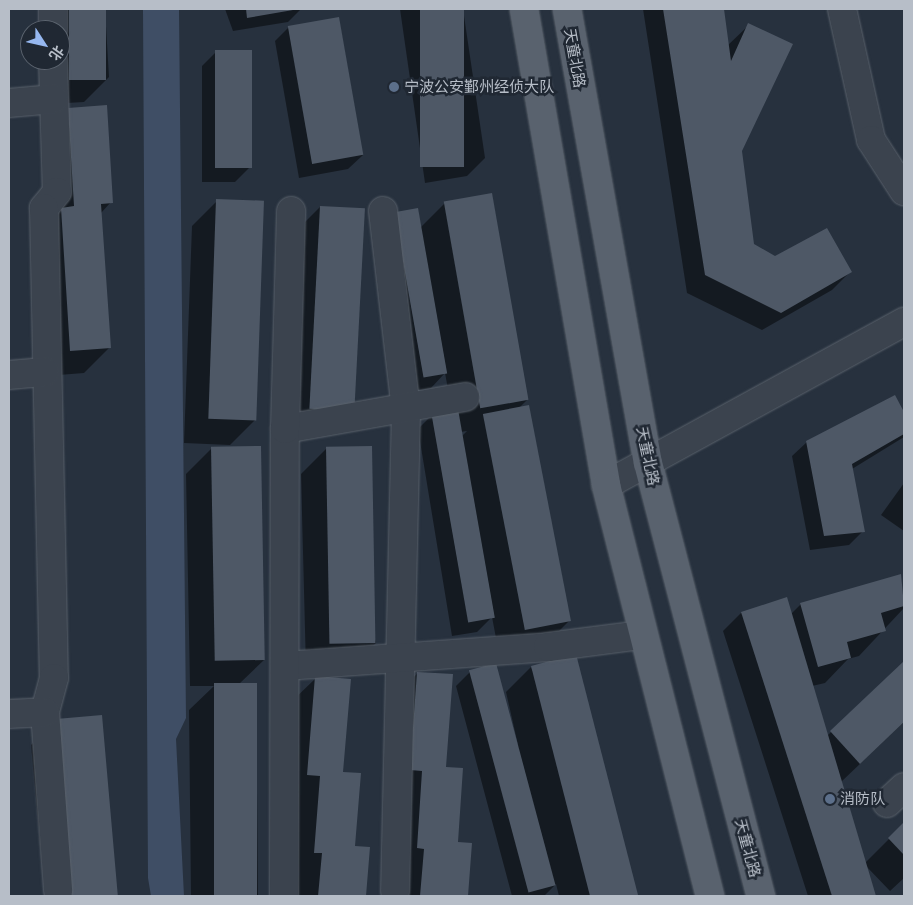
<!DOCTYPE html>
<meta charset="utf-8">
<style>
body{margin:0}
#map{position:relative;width:913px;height:905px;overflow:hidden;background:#27313e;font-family:Manrope,"Noto Sans SC",sans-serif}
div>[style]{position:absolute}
.water>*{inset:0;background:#3f4e65}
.shadow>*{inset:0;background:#0007}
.building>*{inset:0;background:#4e5866;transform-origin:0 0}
.roads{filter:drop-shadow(0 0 1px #59616b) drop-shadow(0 0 1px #59616b)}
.minor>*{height:28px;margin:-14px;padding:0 14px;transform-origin:14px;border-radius:14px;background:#3b434e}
.major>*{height:28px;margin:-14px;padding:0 14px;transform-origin:14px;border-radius:14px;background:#59626e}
.dots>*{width:14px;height:14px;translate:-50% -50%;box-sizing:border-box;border:2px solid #202833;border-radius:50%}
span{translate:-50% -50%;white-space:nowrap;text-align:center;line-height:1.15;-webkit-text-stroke:5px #202833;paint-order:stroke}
.street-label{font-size:15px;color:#b7bec8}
.poi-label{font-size:15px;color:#b7bec8}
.left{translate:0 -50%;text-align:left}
.frame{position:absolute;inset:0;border:10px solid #b7bec8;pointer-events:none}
.north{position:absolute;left:20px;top:20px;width:50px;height:50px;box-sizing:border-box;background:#202833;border:1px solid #5c646f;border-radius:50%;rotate:125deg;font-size:14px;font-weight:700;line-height:20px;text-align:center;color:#b7bec8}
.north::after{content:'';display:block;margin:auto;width:18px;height:22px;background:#96b7ef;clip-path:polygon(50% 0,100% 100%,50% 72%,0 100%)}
</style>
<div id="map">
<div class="water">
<div style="clip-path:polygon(143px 9px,179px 9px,186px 718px,176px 739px,184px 896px,151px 896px,148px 878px)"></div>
</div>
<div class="shadow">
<div style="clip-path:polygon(43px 9px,105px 9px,109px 77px,84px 102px,49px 104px,60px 60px,60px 30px)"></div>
<div style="clip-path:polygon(225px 9px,301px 9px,288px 22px,233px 31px)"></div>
<div style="clip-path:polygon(400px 9px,463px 9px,485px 158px,467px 176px,425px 183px)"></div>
<div style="clip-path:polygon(643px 9px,722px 9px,727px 46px,749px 25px,741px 151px,753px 245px,775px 257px,850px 272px,832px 290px,762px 330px,687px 293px)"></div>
<div style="clip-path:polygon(289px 27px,363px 155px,348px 169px,299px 178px,275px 41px)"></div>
<div style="clip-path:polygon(216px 52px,250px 167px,235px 182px,202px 182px,202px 66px)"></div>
<div style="clip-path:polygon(68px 109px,111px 202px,101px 213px,109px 348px,84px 373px,46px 376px,36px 234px)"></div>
<div style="clip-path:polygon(217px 201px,255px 420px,230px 445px,184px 443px,192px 226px)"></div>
<div style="clip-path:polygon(evenodd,445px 203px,527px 400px,519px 408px,569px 621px,544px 646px,499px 654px,492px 617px,477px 632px,452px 636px,418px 429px,432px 415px,452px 411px,445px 373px,431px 388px,408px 392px,380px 228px,420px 228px,445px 203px,467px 431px,461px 437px,460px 432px,467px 431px)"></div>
<div style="clip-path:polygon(320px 207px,352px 411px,327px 436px,283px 434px,295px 232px)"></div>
<div style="clip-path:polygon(894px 396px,904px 414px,904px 437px,852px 469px,863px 531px,849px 545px,810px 550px,792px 456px,807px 442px)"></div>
<div style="clip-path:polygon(211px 449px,264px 660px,239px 684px,256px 684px,258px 896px,191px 896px,189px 710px,214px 686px,190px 686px,186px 474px)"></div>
<div style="clip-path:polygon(326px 449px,376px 643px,351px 668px,306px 669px,301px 474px)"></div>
<div style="clip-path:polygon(904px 483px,904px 531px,881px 515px)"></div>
<div style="clip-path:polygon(900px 576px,904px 608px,859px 656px,848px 659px,825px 683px,812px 686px,827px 736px,904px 662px,904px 722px,841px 782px,865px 863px,904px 824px,904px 878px,890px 891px,866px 866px,875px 896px,808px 896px,723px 631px,741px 613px,791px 614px,801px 604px)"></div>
<div style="clip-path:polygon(531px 667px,636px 895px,635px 896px,559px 896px,556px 884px,544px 896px,512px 896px,456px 686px,470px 672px,518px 745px,506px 692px)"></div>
<div style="clip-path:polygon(418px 673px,445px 768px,456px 843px,471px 844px,467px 896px,398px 896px,392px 698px)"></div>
<div style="clip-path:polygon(316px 678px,342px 773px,354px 848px,368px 849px,365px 896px,296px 896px,290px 703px)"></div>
<div style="clip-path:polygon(101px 716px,117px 896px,45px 896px,31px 745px,56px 720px)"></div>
</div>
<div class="building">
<div style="left:69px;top:9px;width:37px;height:71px"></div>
<div style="clip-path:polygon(246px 9px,293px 9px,293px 10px,247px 18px)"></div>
<div style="left:420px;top:9px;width:44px;height:158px"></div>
<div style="clip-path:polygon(663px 9px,724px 9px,731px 61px,748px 23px,793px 44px,742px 151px,754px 244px,775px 256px,827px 228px,852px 272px,781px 313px,705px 275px)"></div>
<div style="left:339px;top:17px;width:140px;height:52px;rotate:80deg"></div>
<div style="left:252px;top:50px;width:118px;height:37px;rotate:90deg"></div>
<div style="clip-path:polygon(107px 105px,113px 203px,101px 204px,111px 348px,70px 351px,61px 208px,74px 206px,68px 108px)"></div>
<div style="left:492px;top:193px;width:210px;height:49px;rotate:80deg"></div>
<div style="left:216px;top:199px;width:48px;height:220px;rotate:2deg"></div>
<div style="left:320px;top:206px;width:45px;height:203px;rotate:3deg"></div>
<div style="left:418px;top:208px;width:168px;height:24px;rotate:80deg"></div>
<div style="clip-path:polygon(895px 395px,904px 412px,904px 434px,852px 464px,865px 532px,824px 536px,806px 441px)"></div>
<div style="left:529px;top:405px;width:220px;height:47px;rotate:79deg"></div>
<div style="left:458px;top:409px;width:212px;height:27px;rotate:80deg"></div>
<div style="left:261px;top:446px;width:214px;height:50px;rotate:89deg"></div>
<div style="left:372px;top:446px;width:197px;height:46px;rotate:89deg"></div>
<div style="clip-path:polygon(901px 574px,904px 606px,881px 613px,886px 631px,847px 642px,851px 658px,818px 667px,800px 603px)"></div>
<div style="clip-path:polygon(787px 597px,876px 896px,832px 896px,741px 612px)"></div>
<div style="clip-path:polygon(576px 654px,638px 895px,634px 896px,590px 896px,531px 666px)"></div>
<div style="clip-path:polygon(904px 661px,904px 722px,860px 764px,830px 731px)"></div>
<div style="left:496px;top:663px;width:230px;height:28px;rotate:75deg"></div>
<div style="clip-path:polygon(417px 672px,453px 674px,446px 767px,463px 768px,458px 842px,472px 843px,468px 896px,420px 896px,424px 849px,417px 848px,422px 771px,410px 770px)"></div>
<div style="clip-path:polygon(315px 676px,351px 679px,343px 772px,361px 773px,355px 846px,370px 847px,366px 896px,318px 896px,322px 853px,314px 853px,320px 776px,307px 775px)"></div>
<div style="left:214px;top:683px;width:43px;height:213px"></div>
<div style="left:102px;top:715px;width:182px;height:46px;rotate:85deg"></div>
<div style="clip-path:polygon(904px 822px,904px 855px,888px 838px)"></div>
</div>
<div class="roads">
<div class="minor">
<div style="left:53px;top:9px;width:21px;rotate:90deg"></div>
<div style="left:842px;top:9px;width:134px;rotate:77.5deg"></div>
<div style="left:871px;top:140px;width:61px;rotate:57.1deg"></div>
<div style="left:53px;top:60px;width:132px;rotate:88.3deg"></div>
<div style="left:57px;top:192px;width:21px;rotate:129deg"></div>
<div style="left:44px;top:208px;width:470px;rotate:88.8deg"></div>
<div style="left:54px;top:678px;width:35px;rotate:105deg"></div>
<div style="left:45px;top:712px;width:179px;rotate:85.8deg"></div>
<div style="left:9px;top:103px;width:45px;rotate:-5.1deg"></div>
<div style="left:383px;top:211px;width:201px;rotate:83.4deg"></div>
<div style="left:406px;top:411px;width:480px;rotate:91.3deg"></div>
<div style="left:9px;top:375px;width:36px;rotate:-5deg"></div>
<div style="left:285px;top:429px;width:183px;rotate:-10.1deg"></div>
<div style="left:606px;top:485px;width:340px;rotate:-28.7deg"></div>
<div style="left:285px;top:666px;width:264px;rotate:-4.1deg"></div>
<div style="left:548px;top:647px;width:95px;rotate:-7.3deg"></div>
<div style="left:9px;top:714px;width:36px;rotate:-3deg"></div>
<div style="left:887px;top:803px;width:23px;rotate:-43deg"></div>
<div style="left:284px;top:896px;width:467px;rotate:-89.9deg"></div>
<div style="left:285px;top:429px;width:218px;rotate:-88.4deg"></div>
</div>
<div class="major">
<div style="left:524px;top:9px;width:483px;rotate:80.2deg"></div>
<div style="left:606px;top:485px;width:424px;rotate:75.8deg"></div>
<div style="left:567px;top:9px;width:461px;rotate:79.9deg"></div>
<div style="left:648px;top:463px;width:448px;rotate:75.4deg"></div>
</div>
</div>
<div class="dots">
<div style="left:394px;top:87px;background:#5c6f8a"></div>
<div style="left:830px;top:799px;background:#5c6f8a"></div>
</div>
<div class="street-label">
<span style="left:575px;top:58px;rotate:80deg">天童北路</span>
<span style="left:648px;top:456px;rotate:78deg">天童北路</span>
<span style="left:748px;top:848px;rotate:75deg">天童北路</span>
</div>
<div class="poi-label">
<span class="left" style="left:404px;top:87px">宁波公安鄞州经侦大队</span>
<span class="left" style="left:840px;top:799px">消防队</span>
</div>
<div class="frame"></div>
<div class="north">北</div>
</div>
